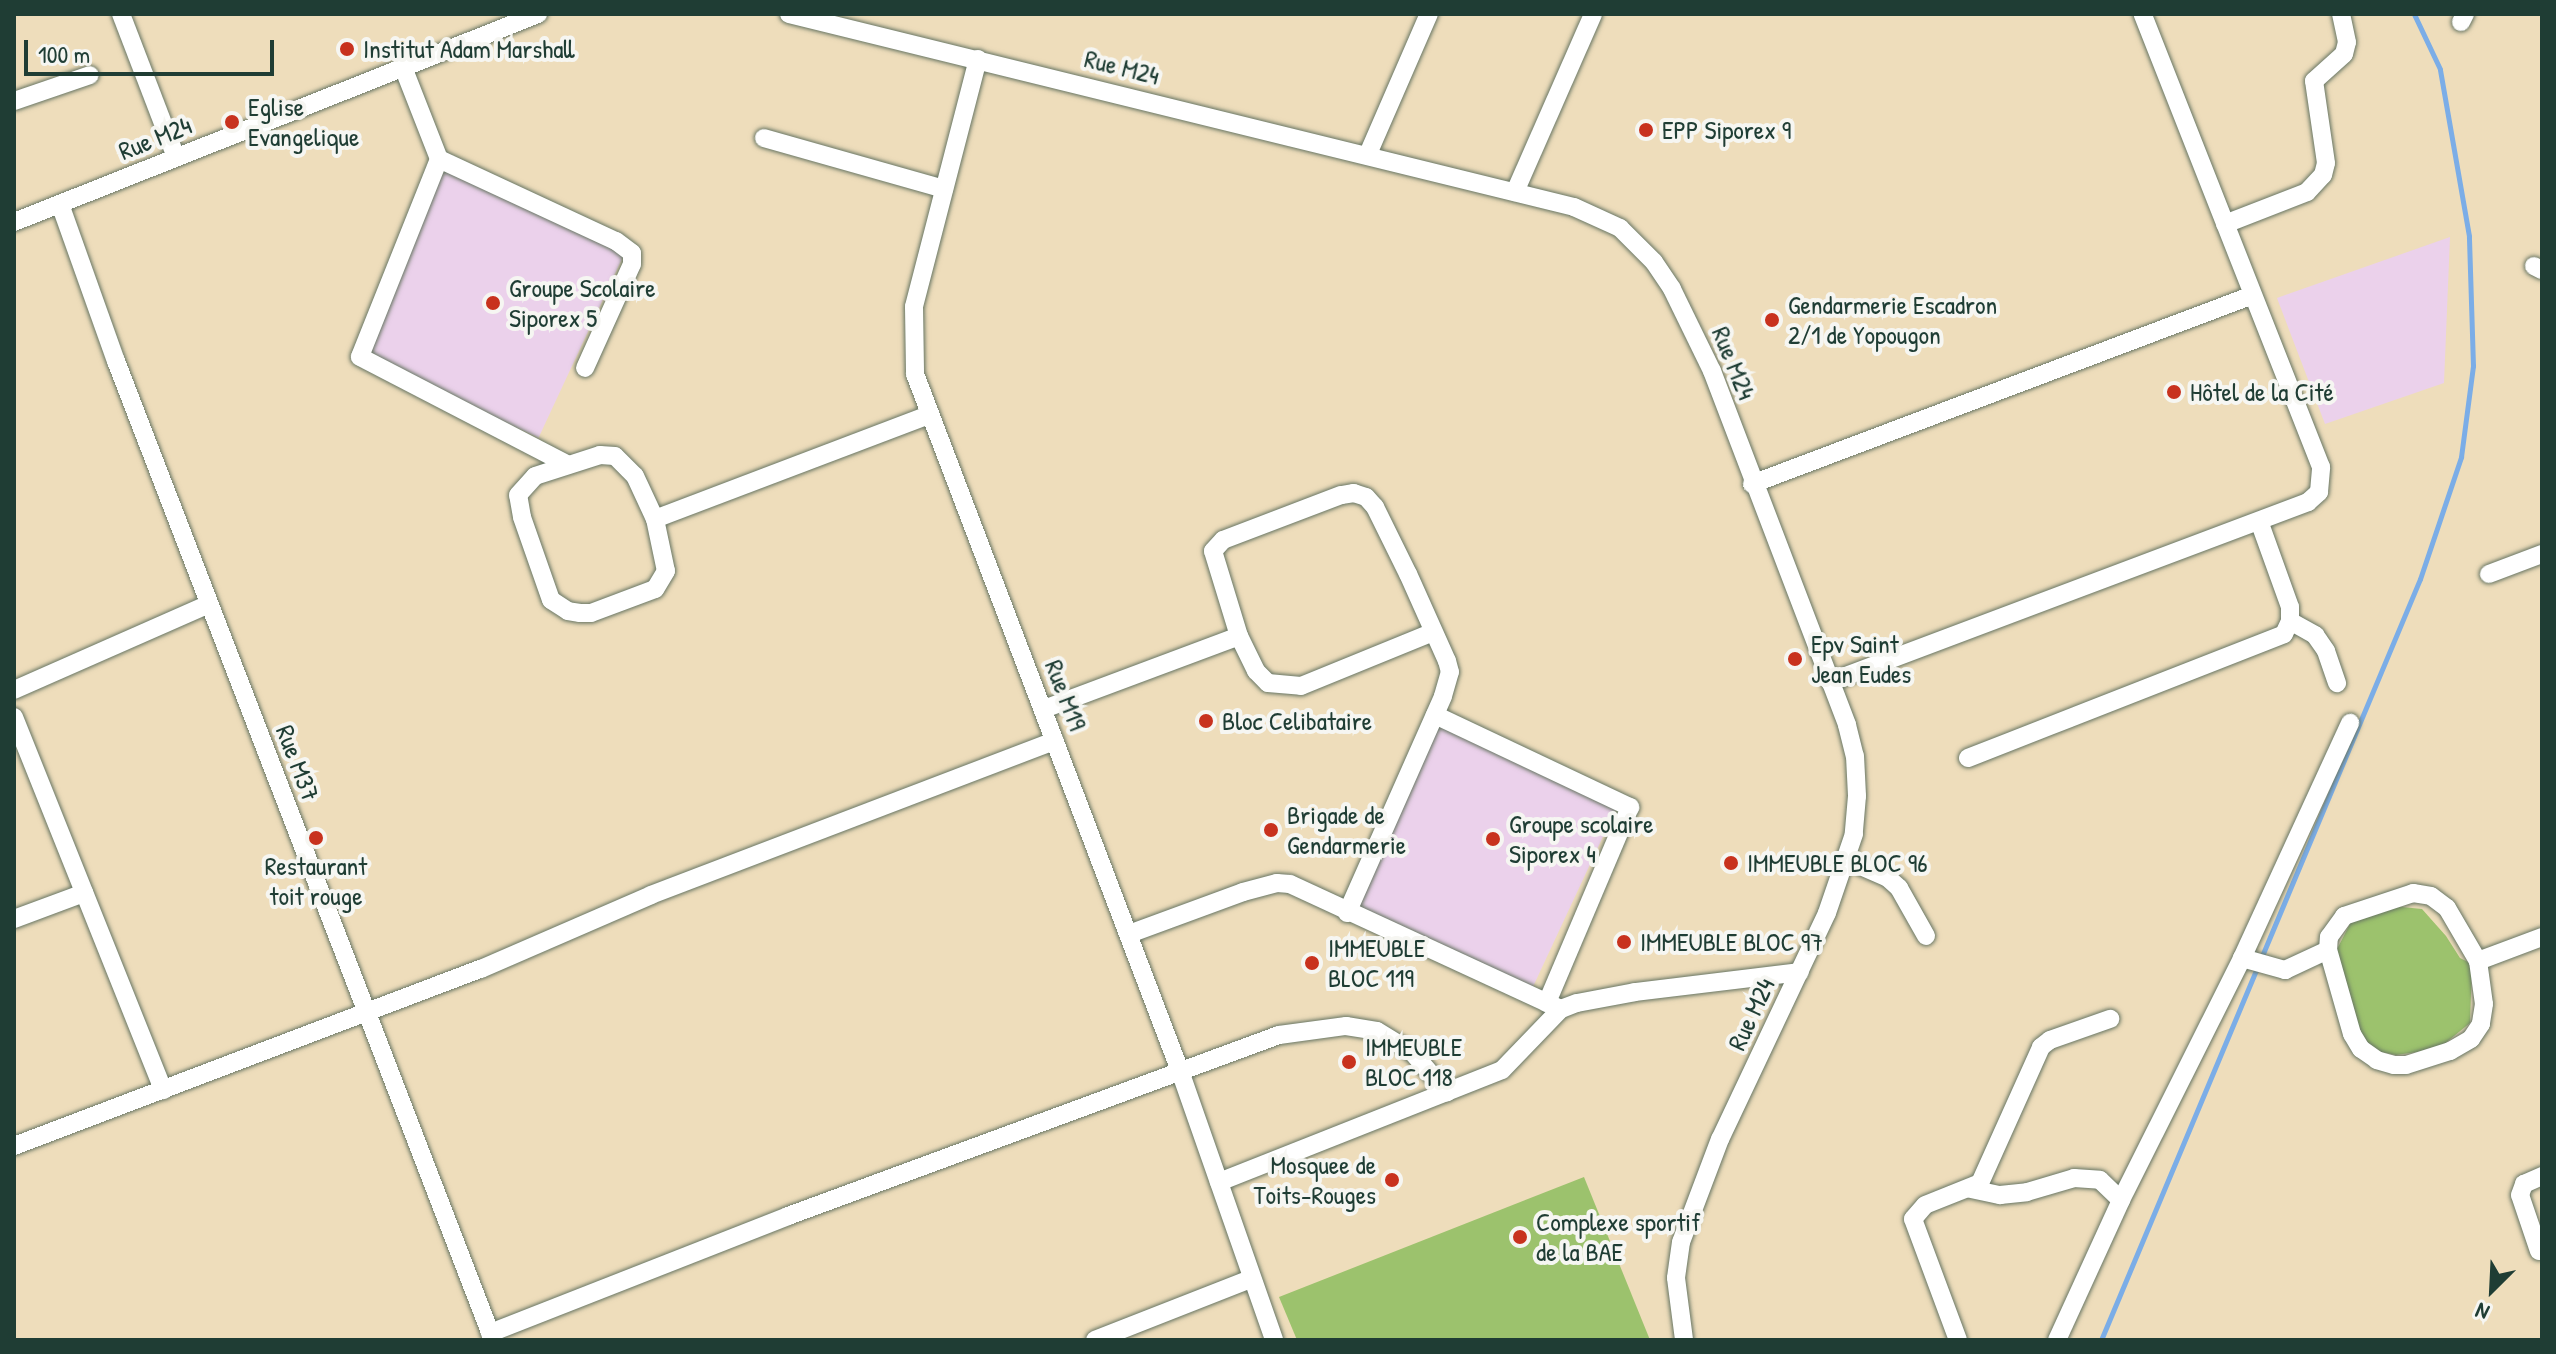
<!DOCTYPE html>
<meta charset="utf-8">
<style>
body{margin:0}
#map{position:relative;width:2556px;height:1354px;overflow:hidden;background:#edb;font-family:"Patrick Hand",sans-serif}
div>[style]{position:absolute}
.built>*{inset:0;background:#ebd1eb;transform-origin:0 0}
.green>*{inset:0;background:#9cc26d}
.stream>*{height:5px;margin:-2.5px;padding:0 2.5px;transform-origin:2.5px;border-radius:2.5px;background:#7bade7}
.roads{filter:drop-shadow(0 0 2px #677563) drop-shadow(0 0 2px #677563)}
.minor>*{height:18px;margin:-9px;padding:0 9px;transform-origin:9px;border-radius:9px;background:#fff}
.dots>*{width:22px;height:22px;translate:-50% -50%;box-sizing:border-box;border:4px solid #f6f6f2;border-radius:50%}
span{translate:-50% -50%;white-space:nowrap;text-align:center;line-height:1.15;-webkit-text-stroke:8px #f6f6f2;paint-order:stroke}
.poi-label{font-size:26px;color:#1f3d34}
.left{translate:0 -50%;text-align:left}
.right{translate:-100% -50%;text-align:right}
.street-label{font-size:26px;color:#1f3d34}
.frame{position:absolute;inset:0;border:16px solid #1f3d34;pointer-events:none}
.north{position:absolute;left:2452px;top:1250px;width:80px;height:80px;-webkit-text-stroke:6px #f6f6f2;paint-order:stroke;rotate:204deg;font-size:22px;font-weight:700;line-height:32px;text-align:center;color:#1f3d34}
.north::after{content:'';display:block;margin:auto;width:28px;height:36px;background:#1f3d34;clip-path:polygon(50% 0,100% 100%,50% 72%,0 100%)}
.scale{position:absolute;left:24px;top:40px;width:250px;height:36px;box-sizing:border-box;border:4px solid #1f3d34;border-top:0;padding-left:10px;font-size:24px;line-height:28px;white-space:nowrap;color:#1f3d34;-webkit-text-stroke:6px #f6f6f2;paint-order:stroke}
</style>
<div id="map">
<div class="built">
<div style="left:443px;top:167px;width:201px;height:205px;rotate:25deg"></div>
<div style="clip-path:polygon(2450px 237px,2444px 383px,2325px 424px,2277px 298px)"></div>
<div style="left:1432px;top:723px;width:203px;height:200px;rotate:25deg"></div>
</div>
<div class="green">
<div style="clip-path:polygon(2382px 905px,2422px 909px,2446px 936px,2460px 958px,2472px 964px,2470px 1023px,2438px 1049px,2396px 1055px,2372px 1050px,2352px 1025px,2335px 953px,2352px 920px)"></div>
<div style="clip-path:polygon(1584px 1177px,1650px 1340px,1297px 1340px,1279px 1297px)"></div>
</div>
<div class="stream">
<div style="left:2101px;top:1340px;width:825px;rotate:-67.26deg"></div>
<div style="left:2420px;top:579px;width:129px;rotate:-71.4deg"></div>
<div style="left:2461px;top:457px;width:92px;rotate:-82.5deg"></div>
<div style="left:2473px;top:366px;width:130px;rotate:-91.8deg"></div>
<div style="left:2469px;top:236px;width:169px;rotate:-99.9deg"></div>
<div style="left:2440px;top:69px;width:61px;rotate:-115.3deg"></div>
</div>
<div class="roads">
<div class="minor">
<div style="left:121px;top:14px;width:153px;rotate:69deg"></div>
<div style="left:789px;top:14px;width:808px;rotate:13.81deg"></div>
<div style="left:1574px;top:207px;width:51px;rotate:24.5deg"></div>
<div style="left:1620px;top:228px;width:48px;rotate:45deg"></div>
<div style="left:1654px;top:262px;width:32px;rotate:56deg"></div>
<div style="left:1672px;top:289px;width:91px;rotate:64deg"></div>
<div style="left:1712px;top:371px;width:379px;rotate:69.1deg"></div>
<div style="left:1847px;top:725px;width:32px;rotate:76deg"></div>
<div style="left:1855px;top:756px;width:40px;rotate:87.1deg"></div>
<div style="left:1857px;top:796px;width:38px;rotate:95deg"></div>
<div style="left:1854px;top:834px;width:83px;rotate:108.9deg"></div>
<div style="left:1827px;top:913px;width:250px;rotate:115.3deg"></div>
<div style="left:1720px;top:1139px;width:110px;rotate:110.7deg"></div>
<div style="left:1681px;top:1242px;width:36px;rotate:98deg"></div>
<div style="left:1676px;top:1278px;width:63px;rotate:82.6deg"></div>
<div style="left:2461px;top:22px;width:9px;rotate:-63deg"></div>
<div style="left:978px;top:59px;width:256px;rotate:104.5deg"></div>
<div style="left:914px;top:307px;width:67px;rotate:89.1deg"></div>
<div style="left:915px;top:374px;width:746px;rotate:69.18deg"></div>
<div style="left:1180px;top:1071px;width:285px;rotate:70.7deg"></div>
<div style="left:403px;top:67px;width:99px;rotate:68.6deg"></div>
<div style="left:439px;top:159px;width:213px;rotate:111.8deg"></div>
<div style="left:360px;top:357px;width:234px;rotate:27.4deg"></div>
<div style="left:14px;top:101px;width:80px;rotate:-18.9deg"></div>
<div style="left:764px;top:138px;width:187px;rotate:15.8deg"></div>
<div style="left:1368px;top:154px;width:153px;rotate:-66.5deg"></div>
<div style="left:439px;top:159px;width:195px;rotate:24.9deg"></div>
<div style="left:616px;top:241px;width:20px;rotate:37deg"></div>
<div style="left:632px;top:253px;width:11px;rotate:90deg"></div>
<div style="left:632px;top:264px;width:114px;rotate:114.3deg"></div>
<div style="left:1515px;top:192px;width:194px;rotate:-66.3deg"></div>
<div style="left:60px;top:204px;width:167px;rotate:70.4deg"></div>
<div style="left:116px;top:361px;width:1049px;rotate:68.94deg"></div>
<div style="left:14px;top:222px;width:564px;rotate:-21.65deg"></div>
<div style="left:2225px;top:224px;width:88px;rotate:-21.3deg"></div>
<div style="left:2307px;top:192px;width:23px;rotate:-47deg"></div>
<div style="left:2323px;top:175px;width:12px;rotate:-76deg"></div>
<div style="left:2326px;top:163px;width:83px;rotate:-98.3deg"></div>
<div style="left:2314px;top:81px;width:40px;rotate:-42deg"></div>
<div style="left:2344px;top:54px;width:12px;rotate:-76deg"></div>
<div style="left:2347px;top:42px;width:29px;rotate:-102deg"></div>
<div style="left:2534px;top:266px;width:9px;rotate:27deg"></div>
<div style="left:600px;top:455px;width:15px;rotate:4deg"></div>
<div style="left:615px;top:456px;width:28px;rotate:45deg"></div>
<div style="left:635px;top:476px;width:47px;rotate:65.1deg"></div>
<div style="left:655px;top:519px;width:53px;rotate:78.1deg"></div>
<div style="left:666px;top:571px;width:21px;rotate:121deg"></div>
<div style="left:655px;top:589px;width:68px;rotate:159.4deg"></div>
<div style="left:591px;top:613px;width:11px;rotate:180deg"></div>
<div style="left:580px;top:613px;width:12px;rotate:-171deg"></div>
<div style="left:568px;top:611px;width:20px;rotate:-147deg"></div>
<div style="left:551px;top:600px;width:88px;rotate:-109.3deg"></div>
<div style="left:522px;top:517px;width:22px;rotate:-100deg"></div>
<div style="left:518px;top:495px;width:25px;rotate:-48deg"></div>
<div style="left:535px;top:476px;width:68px;rotate:-17.9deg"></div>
<div style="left:1752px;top:484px;width:535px;rotate:-20.67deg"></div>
<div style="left:655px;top:519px;width:293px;rotate:-20.8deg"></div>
<div style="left:2489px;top:574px;width:57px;rotate:-20.7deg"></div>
<div style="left:2290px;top:621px;width:29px;rotate:29deg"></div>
<div style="left:2315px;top:635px;width:19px;rotate:55deg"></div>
<div style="left:2326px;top:651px;width:34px;rotate:71deg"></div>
<div style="left:1830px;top:682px;width:511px;rotate:-20.63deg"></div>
<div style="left:2308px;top:502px;width:15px;rotate:-42deg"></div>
<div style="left:2319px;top:492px;width:25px;rotate:-85deg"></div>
<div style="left:2321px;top:467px;width:487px;rotate:-111.5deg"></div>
<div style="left:14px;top:690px;width:213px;rotate:-23.8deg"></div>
<div style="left:1044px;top:709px;width:208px;rotate:-20.5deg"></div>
<div style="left:1435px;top:715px;width:216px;rotate:25.3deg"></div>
<div style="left:1630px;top:807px;width:213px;rotate:113deg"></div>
<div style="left:14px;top:717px;width:402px;rotate:68.2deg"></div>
<div style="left:1968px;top:758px;width:339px;rotate:-21.4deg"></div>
<div style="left:2284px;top:634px;width:14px;rotate:-65deg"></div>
<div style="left:2290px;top:621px;width:14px;rotate:-90deg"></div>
<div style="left:2290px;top:607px;width:91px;rotate:-109.8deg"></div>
<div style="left:1847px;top:860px;width:45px;rotate:23.7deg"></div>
<div style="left:1888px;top:878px;width:15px;rotate:42deg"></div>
<div style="left:1899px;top:888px;width:55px;rotate:60.6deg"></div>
<div style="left:2413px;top:893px;width:18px;rotate:9deg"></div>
<div style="left:2431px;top:896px;width:20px;rotate:37deg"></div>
<div style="left:2447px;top:908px;width:61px;rotate:59.7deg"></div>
<div style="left:2478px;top:961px;width:43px;rotate:82.1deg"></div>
<div style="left:2484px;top:1004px;width:20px;rotate:99deg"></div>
<div style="left:2481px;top:1024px;width:18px;rotate:124deg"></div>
<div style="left:2471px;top:1039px;width:24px;rotate:150deg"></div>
<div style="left:2450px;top:1051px;width:46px;rotate:162.3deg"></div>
<div style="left:2406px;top:1065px;width:12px;rotate:180deg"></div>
<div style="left:2394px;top:1065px;width:18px;rotate:-164deg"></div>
<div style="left:2377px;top:1060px;width:19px;rotate:-145deg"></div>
<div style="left:2361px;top:1049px;width:17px;rotate:-121deg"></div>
<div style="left:2352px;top:1034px;width:87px;rotate:-105.9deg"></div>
<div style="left:2328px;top:950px;width:13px;rotate:-86deg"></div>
<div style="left:2329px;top:937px;width:26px;rotate:-54deg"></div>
<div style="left:2344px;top:916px;width:73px;rotate:-18.4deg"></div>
<div style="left:1347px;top:913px;width:237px;rotate:-66.1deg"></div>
<div style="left:1443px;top:696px;width:25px;rotate:-74deg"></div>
<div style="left:1450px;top:672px;width:11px;rotate:-105deg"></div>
<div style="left:1447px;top:661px;width:95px;rotate:-114.1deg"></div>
<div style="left:1408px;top:574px;width:75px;rotate:-116.2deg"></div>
<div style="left:1375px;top:507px;width:13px;rotate:-132deg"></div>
<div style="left:1366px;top:497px;width:13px;rotate:-162deg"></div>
<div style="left:1354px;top:493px;width:13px;rotate:171deg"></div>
<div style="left:1341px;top:495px;width:126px;rotate:159.1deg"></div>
<div style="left:1223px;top:540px;width:15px;rotate:132deg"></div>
<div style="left:1213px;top:551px;width:89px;rotate:73deg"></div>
<div style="left:1239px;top:636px;width:39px;rotate:64deg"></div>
<div style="left:1256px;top:671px;width:17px;rotate:45deg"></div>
<div style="left:1268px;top:683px;width:33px;rotate:5deg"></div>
<div style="left:1301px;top:686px;width:143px;rotate:-22.2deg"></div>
<div style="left:14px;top:919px;width:75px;rotate:-20.4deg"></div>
<div style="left:1129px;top:934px;width:121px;rotate:-20.2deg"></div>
<div style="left:1243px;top:892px;width:35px;rotate:-15deg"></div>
<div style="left:1277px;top:883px;width:13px;rotate:4deg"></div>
<div style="left:1290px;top:884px;width:298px;rotate:24.8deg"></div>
<div style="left:2242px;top:958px;width:45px;rotate:15.6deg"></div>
<div style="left:2285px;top:970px;width:47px;rotate:-24.9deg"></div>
<div style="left:2478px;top:961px;width:68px;rotate:-20.6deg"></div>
<div style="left:14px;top:1146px;width:499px;rotate:-20.8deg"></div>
<div style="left:481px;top:969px;width:185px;rotate:-23.5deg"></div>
<div style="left:651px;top:895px;width:432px;rotate:-20.9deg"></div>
<div style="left:1219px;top:1182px;width:304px;rotate:-21.6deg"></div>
<div style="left:1502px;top:1070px;width:85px;rotate:-46deg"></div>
<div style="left:1561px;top:1009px;width:17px;rotate:-21deg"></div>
<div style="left:1577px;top:1003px;width:59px;rotate:-10.7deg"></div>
<div style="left:1635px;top:992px;width:166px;rotate:-6.9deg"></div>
<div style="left:1971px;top:1189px;width:30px;rotate:12deg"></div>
<div style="left:2000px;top:1195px;width:27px;rotate:-6deg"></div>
<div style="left:2027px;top:1192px;width:49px;rotate:-16.6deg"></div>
<div style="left:2074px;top:1178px;width:26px;rotate:4deg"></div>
<div style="left:2100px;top:1180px;width:29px;rotate:44deg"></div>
<div style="left:2539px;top:1251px;width:59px;rotate:-108.7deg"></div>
<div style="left:2520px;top:1195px;width:12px;rotate:-70deg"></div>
<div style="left:2524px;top:1184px;width:20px;rotate:-24deg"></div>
<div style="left:490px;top:1333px;width:320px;rotate:-21.4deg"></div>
<div style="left:788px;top:1216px;width:523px;rotate:-20.24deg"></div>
<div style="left:1279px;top:1035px;width:68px;rotate:-7.7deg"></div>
<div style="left:1346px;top:1026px;width:31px;rotate:9deg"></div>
<div style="left:1377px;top:1031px;width:42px;rotate:31.4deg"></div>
<div style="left:1413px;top:1053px;width:52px;rotate:49.6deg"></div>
<div style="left:1095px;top:1340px;width:168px;rotate:-21.4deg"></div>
<div style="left:1958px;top:1340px;width:129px;rotate:-110.4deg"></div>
<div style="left:1913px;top:1219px;width:18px;rotate:-49deg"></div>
<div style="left:1925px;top:1205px;width:59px;rotate:-21.8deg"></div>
<div style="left:1980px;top:1183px;width:149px;rotate:-65.8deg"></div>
<div style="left:2041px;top:1047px;width:11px;rotate:-38deg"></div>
<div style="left:2050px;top:1040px;width:64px;rotate:-19.3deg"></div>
<div style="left:2057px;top:1340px;width:154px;rotate:-65.4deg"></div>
<div style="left:2121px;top:1200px;width:271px;rotate:-63.4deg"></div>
<div style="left:2242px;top:958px;width:259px;rotate:-65.3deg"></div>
</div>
</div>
<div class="dots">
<div style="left:347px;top:49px;background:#c8321e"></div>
<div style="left:232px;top:122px;background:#c8321e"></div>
<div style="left:1646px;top:130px;background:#c8321e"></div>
<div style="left:493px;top:303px;background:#c8321e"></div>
<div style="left:1772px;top:320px;background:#c8321e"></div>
<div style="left:2174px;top:392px;background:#c8321e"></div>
<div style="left:1795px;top:659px;background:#c8321e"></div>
<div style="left:1206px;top:721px;background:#c8321e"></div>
<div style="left:1271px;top:830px;background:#c8321e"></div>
<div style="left:316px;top:838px;background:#c8321e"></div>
<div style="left:1493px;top:839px;background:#c8321e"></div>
<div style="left:1731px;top:863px;background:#c8321e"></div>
<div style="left:1624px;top:942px;background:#c8321e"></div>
<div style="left:1312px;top:963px;background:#c8321e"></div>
<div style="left:1349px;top:1062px;background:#c8321e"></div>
<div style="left:1392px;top:1180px;background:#c8321e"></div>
<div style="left:1520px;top:1237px;background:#c8321e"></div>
</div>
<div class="poi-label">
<span class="left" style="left:363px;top:49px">Institut Adam Marshall</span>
<span class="left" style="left:248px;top:122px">Eglise<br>Evangelique</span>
<span class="left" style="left:1662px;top:130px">EPP Siporex 9</span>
<span class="left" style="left:509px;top:303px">Groupe Scolaire<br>Siporex 5</span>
<span class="left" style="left:1788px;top:320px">Gendarmerie Escadron<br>2/1 de Yopougon</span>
<span class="left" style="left:2190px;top:392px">Hôtel de la Cité</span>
<span class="left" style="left:1811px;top:659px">Epv Saint<br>Jean Eudes</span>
<span class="left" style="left:1222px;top:721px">Bloc Celibataire</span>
<span class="left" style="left:1287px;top:830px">Brigade de<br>Gendarmerie</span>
<span class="left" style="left:1509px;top:839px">Groupe scolaire<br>Siporex 4</span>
<span class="left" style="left:1747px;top:863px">IMMEUBLE BLOC 96</span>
<span style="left:316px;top:881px">Restaurant<br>toit rouge</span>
<span class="left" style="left:1640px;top:942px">IMMEUBLE BLOC 97</span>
<span class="left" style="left:1328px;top:963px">IMMEUBLE<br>BLOC 119</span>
<span class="left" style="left:1365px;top:1062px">IMMEUBLE<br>BLOC 118</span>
<span class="right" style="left:1376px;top:1180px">Mosquee de<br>Toits-Rouges</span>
<span class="left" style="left:1536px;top:1237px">Complexe sportif<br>de la BAE</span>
</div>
<div class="street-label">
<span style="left:1122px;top:67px;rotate:14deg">Rue M24</span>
<span style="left:155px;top:138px;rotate:-22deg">Rue M24</span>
<span style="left:1734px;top:363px;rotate:68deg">Rue M24</span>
<span style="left:1066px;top:695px;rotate:69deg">Rue M19</span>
<span style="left:298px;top:763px;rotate:69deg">Rue M37</span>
<span style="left:1751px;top:1014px;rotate:-65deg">Rue M24</span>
</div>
<div class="frame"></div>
<div class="north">N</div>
<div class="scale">100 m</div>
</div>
